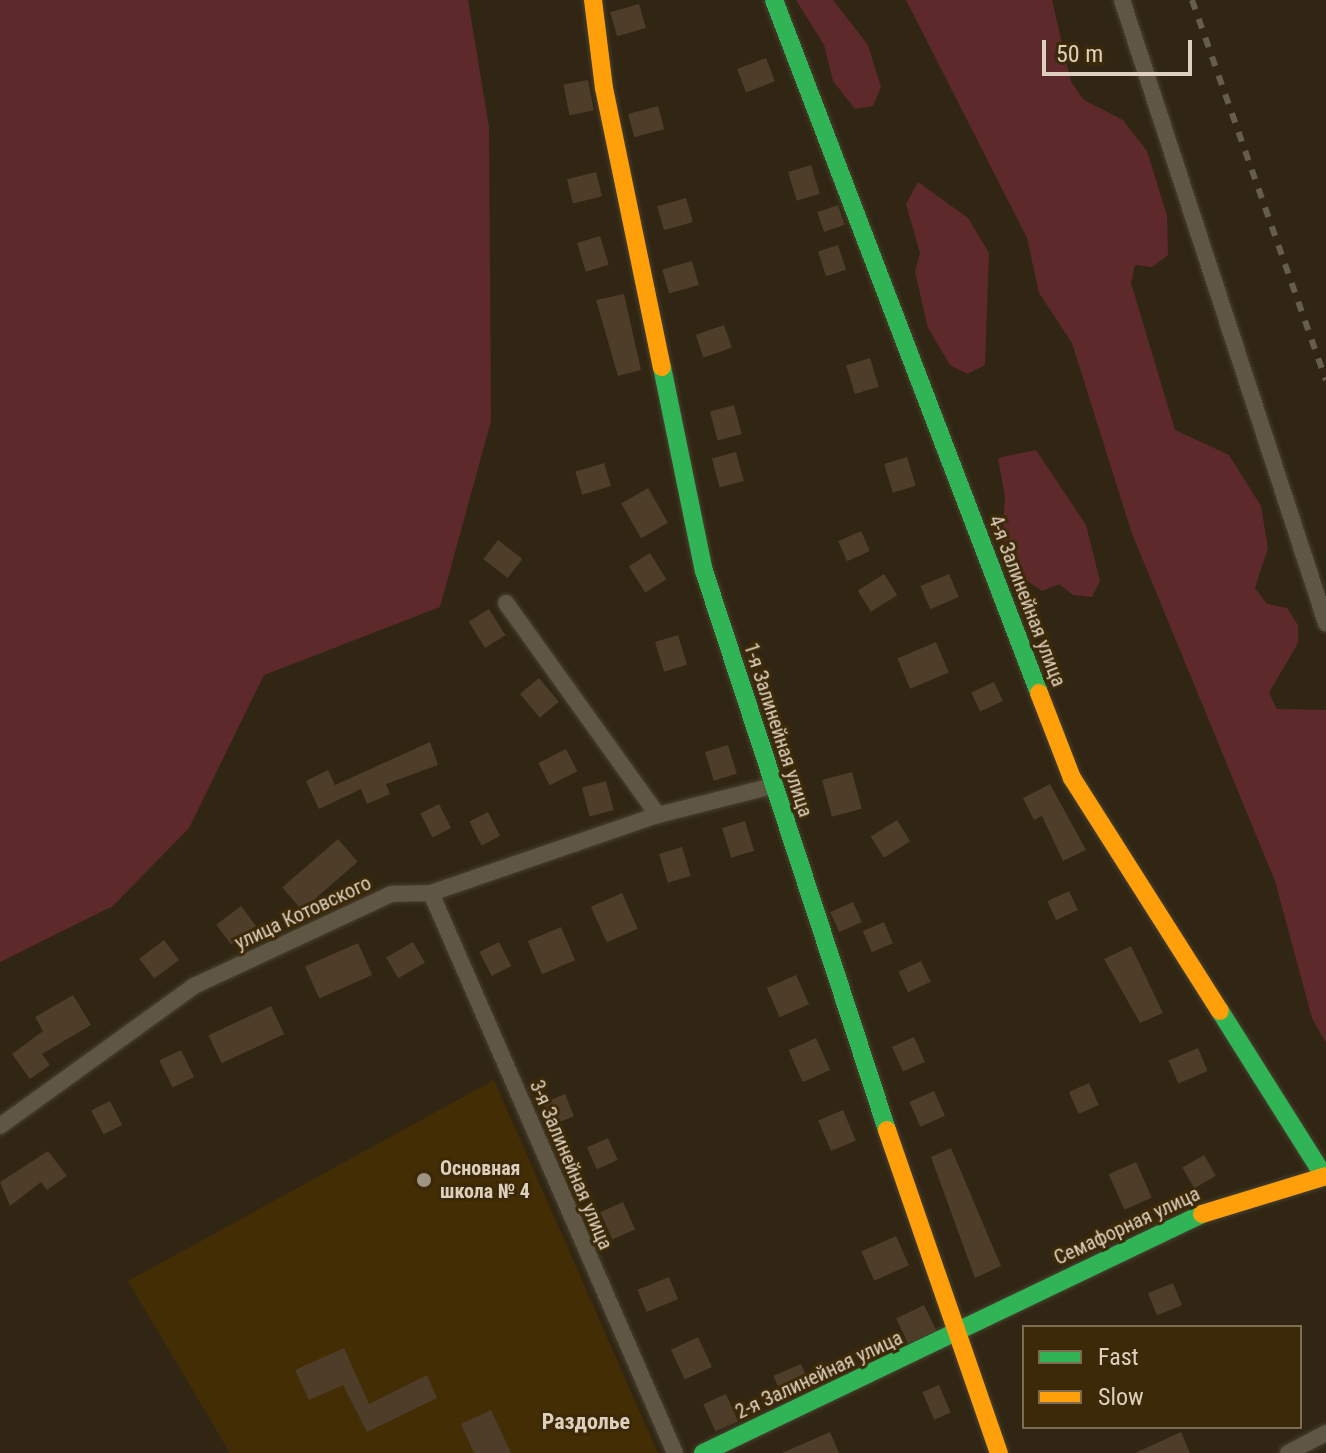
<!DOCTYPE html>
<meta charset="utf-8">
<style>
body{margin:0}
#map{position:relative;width:1326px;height:1453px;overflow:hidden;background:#302613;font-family:"Roboto Condensed",sans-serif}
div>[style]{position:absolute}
.built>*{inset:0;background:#432d05}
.green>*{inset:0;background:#5e292b}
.building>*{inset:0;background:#4e3d28;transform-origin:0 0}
.roads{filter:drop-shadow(0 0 2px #494031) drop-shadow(0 0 2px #494031)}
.street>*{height:16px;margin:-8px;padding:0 8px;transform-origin:8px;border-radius:8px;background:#605644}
.fast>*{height:18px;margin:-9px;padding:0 9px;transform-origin:9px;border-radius:9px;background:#30b455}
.slow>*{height:18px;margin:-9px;padding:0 9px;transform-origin:9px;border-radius:9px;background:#ff9f0a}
.rail>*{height:6px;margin-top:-3px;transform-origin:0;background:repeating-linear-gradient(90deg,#675d4e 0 10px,transparent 0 20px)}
.dots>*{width:22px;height:22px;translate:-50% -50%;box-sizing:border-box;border:4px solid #3c2907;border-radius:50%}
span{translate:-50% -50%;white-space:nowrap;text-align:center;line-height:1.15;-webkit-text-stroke:6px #3c2907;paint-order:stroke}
.street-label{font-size:20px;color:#ddd0bf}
.poi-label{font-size:20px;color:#ddd0bf;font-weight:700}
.left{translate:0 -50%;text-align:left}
.neighbourhood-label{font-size:22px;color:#ddd0bf;font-weight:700}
.legend{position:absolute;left:1022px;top:1325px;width:280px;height:104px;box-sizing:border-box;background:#3c2907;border:2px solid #7c6c51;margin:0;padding:10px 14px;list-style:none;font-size:24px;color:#ddd0bf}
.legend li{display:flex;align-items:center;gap:16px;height:40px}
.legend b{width:40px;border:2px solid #7c6c51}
.scale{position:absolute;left:1042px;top:40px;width:150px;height:36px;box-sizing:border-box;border:4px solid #ddd0bf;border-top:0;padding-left:10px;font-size:24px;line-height:28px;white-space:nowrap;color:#ddd0bf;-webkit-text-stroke:6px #3c2907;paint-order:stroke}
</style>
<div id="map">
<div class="built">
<div style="clip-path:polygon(494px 1080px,658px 1453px,230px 1453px,128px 1281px)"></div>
</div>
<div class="green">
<div style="clip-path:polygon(0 0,468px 0,489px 127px,491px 421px,440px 607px,264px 675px,189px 828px,113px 906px,0 962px)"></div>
<div style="clip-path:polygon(796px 0,833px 0,868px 45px,881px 87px,873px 106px,855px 109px,833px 81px,824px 45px)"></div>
<div style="clip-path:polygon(906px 0,1052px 0,1071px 82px,1084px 100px,1123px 120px,1147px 151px,1167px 216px,1168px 255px,1152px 267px,1135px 265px,1131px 283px,1175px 430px,1229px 455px,1261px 506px,1268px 548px,1255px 588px,1267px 604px,1287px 608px,1298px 625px,1298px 643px,1269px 693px,1277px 709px,1326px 710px,1326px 1043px,1312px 1018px,1275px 881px,1131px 531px,1072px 343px,1039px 293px,1027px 238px)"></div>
<div style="clip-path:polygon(918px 182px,968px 218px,989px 253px,985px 365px,967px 374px,950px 365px,928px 328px,915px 272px,920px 253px,906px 204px)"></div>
<div style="clip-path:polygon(1036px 450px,1086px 525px,1100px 581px,1092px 597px,1073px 595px,1059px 584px,1042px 591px,1012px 571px,1002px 537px,1005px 497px,998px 458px)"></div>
</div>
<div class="building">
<div style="left:639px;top:4px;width:25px;height:30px;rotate:74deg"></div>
<div style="left:766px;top:58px;width:25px;height:31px;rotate:69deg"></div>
<div style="left:588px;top:80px;width:31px;height:25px;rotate:79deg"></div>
<div style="left:658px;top:106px;width:24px;height:31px;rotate:75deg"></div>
<div style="left:811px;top:165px;width:30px;height:24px;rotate:73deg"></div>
<div style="left:596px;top:172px;width:25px;height:30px;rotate:76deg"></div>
<div style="left:686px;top:198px;width:25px;height:30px;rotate:74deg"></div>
<div style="left:838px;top:205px;width:21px;height:22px;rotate:71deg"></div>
<div style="left:600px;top:236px;width:30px;height:24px;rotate:73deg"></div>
<div style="left:838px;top:245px;width:26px;height:21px;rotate:72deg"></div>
<div style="left:692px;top:261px;width:25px;height:31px;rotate:74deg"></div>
<div style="clip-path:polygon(624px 294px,641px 370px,618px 376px,596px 300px)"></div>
<div style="left:724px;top:325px;width:24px;height:30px;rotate:71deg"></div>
<div style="left:870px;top:358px;width:30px;height:25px;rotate:73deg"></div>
<div style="left:734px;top:405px;width:30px;height:25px;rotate:75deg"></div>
<div style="left:736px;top:452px;width:30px;height:25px;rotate:75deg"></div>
<div style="left:907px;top:457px;width:30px;height:24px;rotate:73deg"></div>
<div style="left:604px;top:463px;width:24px;height:30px;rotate:73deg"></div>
<div style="left:648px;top:488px;width:40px;height:31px;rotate:60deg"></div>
<div style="left:861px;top:531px;width:22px;height:25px;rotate:66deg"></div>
<div style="left:498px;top:540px;width:31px;height:24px;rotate:38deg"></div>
<div style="left:650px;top:553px;width:31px;height:25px;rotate:58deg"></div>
<div style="left:884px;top:574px;width:25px;height:31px;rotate:58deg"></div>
<div style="left:949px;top:574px;width:25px;height:31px;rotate:67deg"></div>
<div style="left:489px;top:609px;width:31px;height:24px;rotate:58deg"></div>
<div style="left:678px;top:635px;width:31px;height:24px;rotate:73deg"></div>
<div style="left:936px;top:642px;width:33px;height:42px;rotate:67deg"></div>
<div style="left:539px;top:678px;width:31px;height:25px;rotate:50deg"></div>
<div style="left:994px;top:682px;width:21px;height:25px;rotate:65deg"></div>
<div style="clip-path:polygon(430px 742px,438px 765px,386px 784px,390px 794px,367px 804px,361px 789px,319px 809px,306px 781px,328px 770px,335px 785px)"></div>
<div style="left:728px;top:745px;width:30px;height:24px;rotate:73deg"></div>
<div style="left:566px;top:749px;width:25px;height:31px;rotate:63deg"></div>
<div style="left:852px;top:772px;width:38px;height:31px;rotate:75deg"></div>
<div style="left:606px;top:781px;width:30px;height:25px;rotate:75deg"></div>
<div style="clip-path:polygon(1050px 784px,1086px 850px,1063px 861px,1042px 816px,1034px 820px,1023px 798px)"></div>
<div style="left:439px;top:804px;width:27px;height:21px;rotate:63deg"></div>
<div style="left:488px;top:812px;width:27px;height:21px;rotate:63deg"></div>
<div style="left:897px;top:820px;width:25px;height:31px;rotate:58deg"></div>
<div style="left:745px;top:821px;width:31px;height:24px;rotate:73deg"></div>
<div style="left:338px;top:839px;width:30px;height:74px;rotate:49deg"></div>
<div style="left:682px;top:847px;width:30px;height:24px;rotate:73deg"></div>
<div style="left:1069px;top:891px;width:21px;height:24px;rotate:65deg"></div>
<div style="left:622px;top:893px;width:39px;height:34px;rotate:66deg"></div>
<div style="left:853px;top:902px;width:22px;height:25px;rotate:66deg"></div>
<div style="left:241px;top:906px;width:25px;height:31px;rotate:53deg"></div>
<div style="left:884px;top:922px;width:23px;height:23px;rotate:67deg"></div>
<div style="left:561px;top:927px;width:36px;height:36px;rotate:67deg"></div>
<div style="left:164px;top:940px;width:25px;height:31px;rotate:53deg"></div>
<div style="left:413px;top:942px;width:24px;height:31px;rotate:60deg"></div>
<div style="left:499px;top:942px;width:27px;height:22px;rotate:63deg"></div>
<div style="left:358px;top:943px;width:35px;height:58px;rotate:66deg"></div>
<div style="clip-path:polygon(1131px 946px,1163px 1013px,1140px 1023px,1104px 959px)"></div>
<div style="left:921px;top:961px;width:23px;height:25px;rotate:65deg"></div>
<div style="left:796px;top:975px;width:32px;height:32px;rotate:66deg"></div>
<div style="clip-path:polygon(73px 995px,91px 1025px,42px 1054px,50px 1065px,30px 1079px,12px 1054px,43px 1031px,35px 1017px)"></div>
<div style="left:271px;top:1006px;width:31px;height:69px;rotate:65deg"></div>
<div style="left:914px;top:1037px;width:27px;height:24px;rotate:66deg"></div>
<div style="left:816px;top:1038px;width:35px;height:30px;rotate:66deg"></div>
<div style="left:1198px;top:1048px;width:25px;height:32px;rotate:67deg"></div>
<div style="left:181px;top:1050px;width:30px;height:24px;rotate:64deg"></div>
<div style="left:1089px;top:1083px;width:24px;height:22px;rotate:66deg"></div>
<div style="left:934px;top:1091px;width:27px;height:27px;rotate:66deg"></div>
<div style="left:565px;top:1094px;width:24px;height:24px;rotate:68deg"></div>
<div style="left:110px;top:1101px;width:27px;height:21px;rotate:63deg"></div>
<div style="left:843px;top:1110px;width:33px;height:27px;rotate:67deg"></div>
<div style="left:608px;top:1138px;width:24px;height:23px;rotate:66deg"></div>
<div style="clip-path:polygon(951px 1148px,1001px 1266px,975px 1278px,931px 1157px)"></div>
<div style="clip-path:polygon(48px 1151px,67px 1176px,47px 1190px,41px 1182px,10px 1206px,0 1182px)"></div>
<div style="left:1204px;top:1155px;width:24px;height:25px;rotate:60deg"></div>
<div style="left:1136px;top:1162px;width:39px;height:30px;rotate:66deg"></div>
<div style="left:623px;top:1202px;width:30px;height:25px;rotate:66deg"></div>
<div style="left:896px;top:1236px;width:32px;height:38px;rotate:66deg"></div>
<div style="left:669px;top:1277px;width:24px;height:34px;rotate:68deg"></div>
<div style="left:1173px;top:1283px;width:24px;height:27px;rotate:68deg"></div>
<div style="left:924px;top:1305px;width:28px;height:31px;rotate:64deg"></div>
<div style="left:698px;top:1337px;width:33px;height:30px;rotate:65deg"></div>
<div style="clip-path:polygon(344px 1348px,369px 1404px,427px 1375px,437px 1398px,367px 1432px,343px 1385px,309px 1400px,295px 1370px)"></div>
<div style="left:801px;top:1364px;width:25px;height:30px;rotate:67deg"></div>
<div style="left:939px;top:1385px;width:30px;height:18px;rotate:67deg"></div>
<div style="left:726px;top:1394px;width:30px;height:25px;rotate:66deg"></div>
<div style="clip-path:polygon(491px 1410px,511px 1453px,474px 1453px,461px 1424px)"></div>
<div style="clip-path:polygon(830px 1432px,839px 1453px,782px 1453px)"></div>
<div style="clip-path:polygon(1181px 1432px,1190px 1453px,1135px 1453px)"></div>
</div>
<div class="roads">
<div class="street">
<div style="left:1122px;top:0;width:656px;rotate:71.87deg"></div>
<div style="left:506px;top:603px;width:261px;rotate:54.4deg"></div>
<div style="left:431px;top:893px;width:611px;rotate:66.46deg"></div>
<div style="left:0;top:1126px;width:239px;rotate:-35.8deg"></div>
<div style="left:194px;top:986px;width:217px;rotate:-25deg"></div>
<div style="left:391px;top:894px;width:40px;rotate:-1.4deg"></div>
<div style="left:431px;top:893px;width:240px;rotate:-19deg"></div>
<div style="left:658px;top:815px;width:119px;rotate:-14.2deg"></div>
<div style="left:1288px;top:1453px;width:43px;rotate:-27.8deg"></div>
</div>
<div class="fast">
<div style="left:774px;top:0;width:742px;rotate:69.07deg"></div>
<div style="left:662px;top:367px;width:208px;rotate:78.4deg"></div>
<div style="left:704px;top:571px;width:588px;rotate:71.87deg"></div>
<div style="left:1220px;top:1011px;width:195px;rotate:57.8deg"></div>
<div style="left:703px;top:1453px;width:553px;rotate:-25.59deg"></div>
</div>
<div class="slow">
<div style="left:593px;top:0;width:89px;rotate:82.9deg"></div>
<div style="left:604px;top:88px;width:285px;rotate:78.3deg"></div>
<div style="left:1039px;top:693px;width:91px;rotate:68.8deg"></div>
<div style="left:1072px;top:778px;width:276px;rotate:57.6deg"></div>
<div style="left:887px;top:1130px;width:342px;rotate:70.9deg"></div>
<div style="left:1202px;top:1214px;width:130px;rotate:-17deg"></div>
</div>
</div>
<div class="rail">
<div style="left:1192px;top:0;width:403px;rotate:70.6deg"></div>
</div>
<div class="dots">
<div style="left:424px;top:1180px;background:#a09483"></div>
</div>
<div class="street-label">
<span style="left:1027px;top:601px;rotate:69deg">4-я Залинейная улица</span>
<span style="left:778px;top:730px;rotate:72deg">1-я Залинейная улица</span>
<span style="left:303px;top:913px;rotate:-25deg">улица Котовского</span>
<span style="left:571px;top:1165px;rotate:67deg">3-я Залинейная улица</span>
<span style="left:1127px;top:1226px;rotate:-25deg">Семафорная улица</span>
<span style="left:819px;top:1375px;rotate:-25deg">2-я Залинейная улица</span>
</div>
<div class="poi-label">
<span class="left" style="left:440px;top:1180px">Основная<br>школа № 4</span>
</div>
<div class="neighbourhood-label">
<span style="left:586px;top:1422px">Раздолье</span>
</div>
<ul class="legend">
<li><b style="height:10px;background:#30b455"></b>Fast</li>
<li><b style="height:10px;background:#ff9f0a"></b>Slow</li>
</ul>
<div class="scale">50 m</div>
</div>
